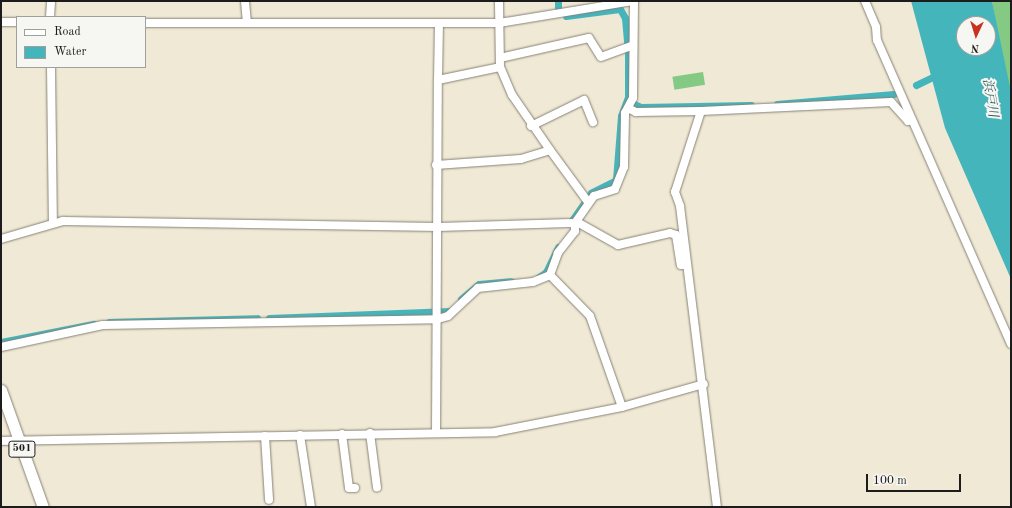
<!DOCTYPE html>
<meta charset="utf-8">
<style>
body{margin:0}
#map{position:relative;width:1012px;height:508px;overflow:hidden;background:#f0e9d5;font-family:"Old Standard TT","Noto Serif JP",serif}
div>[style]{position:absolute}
.green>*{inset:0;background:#84c984;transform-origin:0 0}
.water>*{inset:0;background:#45b5bc}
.canal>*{height:7px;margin:-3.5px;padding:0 3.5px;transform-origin:3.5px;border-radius:3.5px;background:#45b5bc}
.roads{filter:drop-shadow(0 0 1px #868278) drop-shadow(0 0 1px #868278)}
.minor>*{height:8px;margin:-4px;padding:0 4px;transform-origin:4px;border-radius:4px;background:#fff}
.highway>*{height:11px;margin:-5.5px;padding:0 5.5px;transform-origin:5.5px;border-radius:5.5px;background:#fff}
span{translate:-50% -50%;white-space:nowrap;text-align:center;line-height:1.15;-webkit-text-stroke:4px #f6f6f2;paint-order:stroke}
.shield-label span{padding:1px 3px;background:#f6f6f2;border:1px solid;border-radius:3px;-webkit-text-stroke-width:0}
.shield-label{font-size:11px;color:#1c1c1c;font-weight:700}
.water-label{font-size:13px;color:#2c595c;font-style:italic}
.frame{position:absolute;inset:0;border:2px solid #1c1c1c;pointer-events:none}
.legend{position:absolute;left:16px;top:16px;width:130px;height:52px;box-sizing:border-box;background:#f6f6f2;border:1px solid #9f9f9c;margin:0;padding:5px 7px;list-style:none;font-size:12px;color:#1c1c1c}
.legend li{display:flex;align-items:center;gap:8px;height:20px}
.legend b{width:20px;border:1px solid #9f9f9c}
.north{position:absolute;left:956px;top:16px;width:40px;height:40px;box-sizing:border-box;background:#f6f6f2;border:1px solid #9f9f9c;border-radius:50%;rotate:184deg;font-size:11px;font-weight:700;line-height:16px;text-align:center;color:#1c1c1c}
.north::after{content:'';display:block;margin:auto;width:14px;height:18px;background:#c8321e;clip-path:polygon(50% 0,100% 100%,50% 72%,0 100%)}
.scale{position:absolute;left:866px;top:474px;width:95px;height:18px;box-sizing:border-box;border:2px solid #1c1c1c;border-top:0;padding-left:5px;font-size:12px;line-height:14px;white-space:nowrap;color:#1c1c1c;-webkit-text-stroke:3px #f6f6f2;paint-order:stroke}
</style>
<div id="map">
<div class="green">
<div style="clip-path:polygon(992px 1px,1011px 1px,1011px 92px,1006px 79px)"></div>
<div style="left:703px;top:72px;width:13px;height:31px;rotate:81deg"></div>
</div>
<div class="water">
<div style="clip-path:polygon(evenodd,911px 1px,992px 1px,1011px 92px,1011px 279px,945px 128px,911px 1px,964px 24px,988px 24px,988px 48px,964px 48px,964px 24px)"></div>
</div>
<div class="canal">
<div style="left:558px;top:1px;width:7px;rotate:90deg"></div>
<div style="left:566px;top:16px;width:54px;rotate:-7.4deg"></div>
<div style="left:620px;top:9px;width:10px;rotate:61deg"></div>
<div style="left:625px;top:18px;width:37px;rotate:85deg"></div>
<div style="left:628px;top:55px;width:42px;rotate:90deg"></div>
<div style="left:628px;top:97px;width:20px;rotate:110deg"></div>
<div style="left:621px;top:116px;width:64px;rotate:94.5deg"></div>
<div style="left:616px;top:180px;width:28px;rotate:153deg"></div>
<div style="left:591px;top:193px;width:32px;rotate:125deg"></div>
<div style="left:916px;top:85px;width:25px;rotate:-26deg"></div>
<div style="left:627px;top:101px;width:15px;rotate:23deg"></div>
<div style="left:641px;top:107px;width:110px;rotate:-1deg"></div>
<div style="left:777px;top:104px;width:117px;rotate:-4.9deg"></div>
<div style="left:539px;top:277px;width:9px;rotate:-36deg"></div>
<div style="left:546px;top:272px;width:28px;rotate:-64deg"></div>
<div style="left:461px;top:299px;width:23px;rotate:-40deg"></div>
<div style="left:479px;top:284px;width:32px;rotate:-5deg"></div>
<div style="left:269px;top:318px;width:181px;rotate:-2.2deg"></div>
<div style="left:109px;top:322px;width:148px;rotate:-1.5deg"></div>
<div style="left:1px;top:342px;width:94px;rotate:-11.1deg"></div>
</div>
<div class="roads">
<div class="minor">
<div style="left:245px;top:1px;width:22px;rotate:85deg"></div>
<div style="left:865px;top:1px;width:28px;rotate:67deg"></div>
<div style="left:876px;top:27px;width:13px;rotate:86deg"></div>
<div style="left:877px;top:40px;width:332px;rotate:66.2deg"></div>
<div style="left:50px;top:17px;width:16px;rotate:-86deg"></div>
<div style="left:1px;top:22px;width:16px"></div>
<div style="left:145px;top:23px;width:354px"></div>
<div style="left:499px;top:23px;width:137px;rotate:-9.3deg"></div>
<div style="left:500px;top:58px;width:91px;rotate:-12.7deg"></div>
<div style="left:589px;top:38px;width:22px;rotate:58deg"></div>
<div style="left:601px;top:57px;width:32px;rotate:-20deg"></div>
<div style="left:51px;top:67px;width:155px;rotate:89.3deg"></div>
<div style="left:438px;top:80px;width:56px;rotate:-89deg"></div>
<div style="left:628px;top:108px;width:9px;rotate:27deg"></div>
<div style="left:636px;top:112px;width:65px;rotate:-0.9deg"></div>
<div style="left:701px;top:111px;width:190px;rotate:-2.7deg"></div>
<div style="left:891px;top:102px;width:25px;rotate:48deg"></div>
<div style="left:908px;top:121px;width:4px;rotate:-14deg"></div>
<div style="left:701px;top:111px;width:85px;rotate:107.8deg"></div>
<div style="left:675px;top:192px;width:15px;rotate:70deg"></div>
<div style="left:680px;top:206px;width:303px;rotate:83deg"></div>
<div style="left:531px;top:126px;width:59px;rotate:-26.1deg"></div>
<div style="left:584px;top:100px;width:24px;rotate:68deg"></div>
<div style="left:550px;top:150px;width:64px;rotate:53.8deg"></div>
<div style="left:436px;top:165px;width:85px;rotate:-4deg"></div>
<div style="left:521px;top:159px;width:30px;rotate:-17deg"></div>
<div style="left:550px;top:150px;width:67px;rotate:-124.6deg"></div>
<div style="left:512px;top:95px;width:30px;rotate:-113deg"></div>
<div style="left:577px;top:222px;width:47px;rotate:29.3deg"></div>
<div style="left:618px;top:245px;width:53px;rotate:-13deg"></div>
<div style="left:670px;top:233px;width:6px;rotate:18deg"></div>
<div style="left:676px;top:235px;width:30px;rotate:81deg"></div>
<div style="left:681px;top:265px;width:5px"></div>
<div style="left:575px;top:223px;width:8px;rotate:90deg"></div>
<div style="left:575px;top:231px;width:28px;rotate:128deg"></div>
<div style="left:558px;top:253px;width:23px;rotate:110deg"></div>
<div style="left:550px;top:275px;width:57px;rotate:45.7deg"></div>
<div style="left:590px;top:316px;width:96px;rotate:70.6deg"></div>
<div style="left:1px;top:239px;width:65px;rotate:-16.2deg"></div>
<div style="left:63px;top:221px;width:375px;rotate:0.9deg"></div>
<div style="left:438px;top:227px;width:137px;rotate:-1.7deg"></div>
<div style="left:575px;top:223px;width:33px;rotate:-55deg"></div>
<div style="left:594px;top:196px;width:22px;rotate:-18deg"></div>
<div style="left:615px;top:189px;width:24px;rotate:-68deg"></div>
<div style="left:624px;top:167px;width:54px;rotate:-88.9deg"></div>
<div style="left:625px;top:113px;width:17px;rotate:-62deg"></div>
<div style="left:633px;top:98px;width:97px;rotate:-89.4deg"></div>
<div style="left:1px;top:347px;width:104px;rotate:-12.2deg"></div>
<div style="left:103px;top:325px;width:335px;rotate:-1deg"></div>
<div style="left:438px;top:319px;width:10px;rotate:-17deg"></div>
<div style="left:448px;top:316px;width:41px;rotate:-43deg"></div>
<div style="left:478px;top:288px;width:55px;rotate:-6.2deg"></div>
<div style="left:533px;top:282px;width:18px;rotate:-22deg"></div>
<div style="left:370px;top:433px;width:55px;rotate:82.7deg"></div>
<div style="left:436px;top:433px;width:353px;rotate:-89.7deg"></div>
<div style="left:438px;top:80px;width:63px;rotate:-11.8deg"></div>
<div style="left:500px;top:67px;width:66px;rotate:-90.9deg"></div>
<div style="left:342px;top:434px;width:54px;rotate:82.6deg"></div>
<div style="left:349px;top:488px;width:6px"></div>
<div style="left:300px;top:435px;width:73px;rotate:81.3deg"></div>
<div style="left:265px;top:436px;width:64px;rotate:86.4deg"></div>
<div style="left:1px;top:441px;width:494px;rotate:-1deg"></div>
<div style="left:495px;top:432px;width:129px;rotate:-11.1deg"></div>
<div style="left:622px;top:407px;width:85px;rotate:-15.7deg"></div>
</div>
<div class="highway">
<div style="left:1px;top:390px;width:124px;rotate:70.3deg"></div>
</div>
</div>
<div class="shield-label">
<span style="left:22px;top:449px">501</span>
</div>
<div class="water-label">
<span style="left:989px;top:98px;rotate:81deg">浜戸川</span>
</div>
<div class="frame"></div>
<ul class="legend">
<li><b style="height:5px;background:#fff"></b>Road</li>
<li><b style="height:11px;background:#45b5bc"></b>Water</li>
</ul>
<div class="north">N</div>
<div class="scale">100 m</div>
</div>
